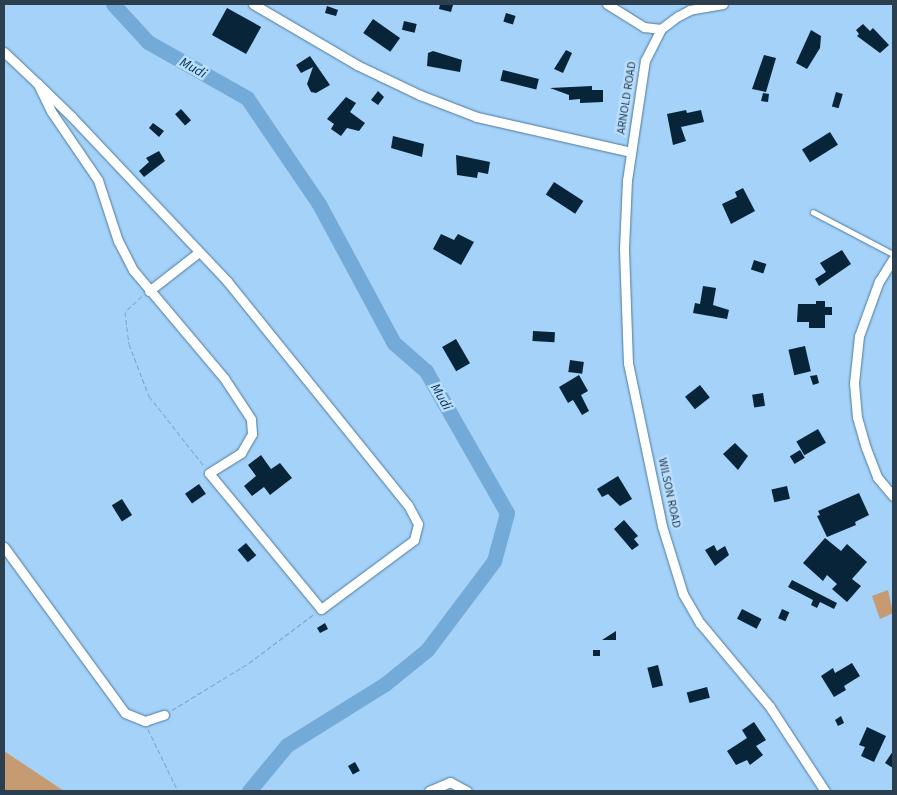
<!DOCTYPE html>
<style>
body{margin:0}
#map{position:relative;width:897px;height:795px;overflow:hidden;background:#a4d2f9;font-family:"Source Sans 3",sans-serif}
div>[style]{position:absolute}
.green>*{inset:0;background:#c69b72}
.river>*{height:15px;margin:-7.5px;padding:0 7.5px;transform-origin:7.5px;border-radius:7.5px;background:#74aad7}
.building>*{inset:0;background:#072439;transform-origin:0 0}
.path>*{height:1px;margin-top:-0.5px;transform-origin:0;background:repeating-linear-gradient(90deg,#7da3c2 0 5px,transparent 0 7.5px)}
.roads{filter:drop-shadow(0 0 1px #4e799d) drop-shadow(0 0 1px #4e799d)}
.service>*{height:4.5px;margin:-2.25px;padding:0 2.25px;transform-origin:2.25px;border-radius:2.25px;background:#fff}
.minor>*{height:9px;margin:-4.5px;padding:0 4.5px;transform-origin:4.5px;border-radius:4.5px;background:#fff}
span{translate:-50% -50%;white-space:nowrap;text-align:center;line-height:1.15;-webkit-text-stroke:5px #b9defe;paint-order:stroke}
.street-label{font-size:12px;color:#2c3f4f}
.water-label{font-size:14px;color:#093452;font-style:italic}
.frame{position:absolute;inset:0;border:5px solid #2c3f4f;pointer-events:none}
</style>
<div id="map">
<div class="green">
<div style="clip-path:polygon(888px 590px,893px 613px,880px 619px,872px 596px)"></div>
<div style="clip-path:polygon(4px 751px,64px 791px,4px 791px)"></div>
</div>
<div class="river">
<div style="left:113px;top:4px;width:52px;rotate:47.4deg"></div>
<div style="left:148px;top:42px;width:114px;rotate:29.5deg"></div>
<div style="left:247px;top:98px;width:128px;rotate:55.8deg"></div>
<div style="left:319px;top:204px;width:158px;rotate:61.7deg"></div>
<div style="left:394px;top:343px;width:43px;rotate:41.2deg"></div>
<div style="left:426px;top:371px;width:163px;rotate:60.3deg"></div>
<div style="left:507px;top:513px;width:50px;rotate:105.2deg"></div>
<div style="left:494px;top:561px;width:111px;rotate:127deg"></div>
<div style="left:427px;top:650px;width:54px;rotate:141deg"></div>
<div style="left:385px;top:684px;width:115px;rotate:148.1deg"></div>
<div style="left:287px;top:745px;width:60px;rotate:129.6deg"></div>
</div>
<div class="building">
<div style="clip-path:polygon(440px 4px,453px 5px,451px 12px,439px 9px)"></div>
<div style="clip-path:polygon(327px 6px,338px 10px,336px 16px,325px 13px)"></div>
<div style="left:227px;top:8px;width:39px;height:31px;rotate:29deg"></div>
<div style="left:506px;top:13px;width:10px;height:9px;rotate:17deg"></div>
<div style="left:373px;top:19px;width:33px;height:17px;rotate:35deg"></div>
<div style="left:404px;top:21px;width:13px;height:9px;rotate:13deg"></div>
<div style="clip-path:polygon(863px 24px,870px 31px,873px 28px,889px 45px,880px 53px,857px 36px,859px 34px,856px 30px)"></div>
<div style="clip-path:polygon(811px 30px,821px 36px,820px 48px,807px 69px,796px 63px)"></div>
<div style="clip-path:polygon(566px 50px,572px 53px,563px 73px,554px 69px)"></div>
<div style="clip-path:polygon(433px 51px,462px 60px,460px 72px,427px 66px,428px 53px)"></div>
<div style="clip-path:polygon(764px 55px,776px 58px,766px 92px,752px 89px)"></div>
<div style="clip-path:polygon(310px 56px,330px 85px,316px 93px,311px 92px,307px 84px,313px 67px,301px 73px,296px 65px)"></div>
<div style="left:503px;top:70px;width:37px;height:11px;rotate:14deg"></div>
<div style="clip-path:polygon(592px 86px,592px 90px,603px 90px,603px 102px,580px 103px,580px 99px,569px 100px,569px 95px,550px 88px)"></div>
<div style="clip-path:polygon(378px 91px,384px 97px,378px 105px,371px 100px)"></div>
<div style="left:836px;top:92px;width:7px;height:15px;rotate:16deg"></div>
<div style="clip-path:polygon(763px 93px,769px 94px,768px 102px,761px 101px)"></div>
<div style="clip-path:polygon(346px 97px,356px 103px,350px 112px,365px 123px,359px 131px,347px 128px,341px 136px,331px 129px,334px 124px,327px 119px)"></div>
<div style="left:181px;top:109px;width:15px;height:8px;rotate:48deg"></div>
<div style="clip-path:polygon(686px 110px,687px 113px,701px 110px,704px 122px,681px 127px,686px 141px,673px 145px,667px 114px)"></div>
<div style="clip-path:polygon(153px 123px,164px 131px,159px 137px,149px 128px)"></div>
<div style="left:830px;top:132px;width:15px;height:33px;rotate:58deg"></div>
<div style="clip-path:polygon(393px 136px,424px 144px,422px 157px,391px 148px)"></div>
<div style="clip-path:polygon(159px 151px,165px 161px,144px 177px,139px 171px,149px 162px,146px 158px)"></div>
<div style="clip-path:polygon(456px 155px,490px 162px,488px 174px,478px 172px,477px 178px,457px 175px)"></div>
<div style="left:554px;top:182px;width:35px;height:15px;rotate:33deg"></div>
<div style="clip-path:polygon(743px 188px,755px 211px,731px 224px,722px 204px,737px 197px,735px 192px)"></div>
<div style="clip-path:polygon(441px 234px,454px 240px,458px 234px,474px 242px,461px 265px,433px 249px)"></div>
<div style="clip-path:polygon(842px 250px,851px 264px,819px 286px,815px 279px,826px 272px,820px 263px)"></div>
<div style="left:754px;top:260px;width:13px;height:10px;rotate:18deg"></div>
<div style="clip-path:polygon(703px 286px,716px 288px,713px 305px,729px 310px,727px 319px,693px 313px,695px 303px,700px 304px)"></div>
<div style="clip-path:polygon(816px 301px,825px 301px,825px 307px,832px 307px,832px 315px,825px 315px,825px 328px,809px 328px,809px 322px,797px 322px,798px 304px,816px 304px)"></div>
<div style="left:533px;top:331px;width:22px;height:10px;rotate:3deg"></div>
<div style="left:456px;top:339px;width:28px;height:16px;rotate:60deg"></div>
<div style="left:805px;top:346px;width:26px;height:17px;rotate:77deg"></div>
<div style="left:570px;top:360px;width:14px;height:12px;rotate:8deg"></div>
<div style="clip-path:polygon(579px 375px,588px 391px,581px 395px,589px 411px,582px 415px,573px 400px,568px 403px,559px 387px)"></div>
<div style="clip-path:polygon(817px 375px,819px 383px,813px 385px,810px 376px)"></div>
<div style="left:700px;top:385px;width:16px;height:19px;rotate:52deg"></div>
<div style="left:763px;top:393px;width:13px;height:11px;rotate:81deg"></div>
<div style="left:818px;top:429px;width:16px;height:25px;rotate:60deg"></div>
<div style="clip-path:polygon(735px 443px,748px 456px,738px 470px,723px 454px)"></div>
<div style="left:800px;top:450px;width:9px;height:12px;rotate:58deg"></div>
<div style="clip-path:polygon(261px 455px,271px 469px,280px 463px,292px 478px,270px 495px,264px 487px,252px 496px,244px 486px,256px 476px,248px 465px)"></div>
<div style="clip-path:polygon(618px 476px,632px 499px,620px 506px,608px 494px,602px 497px,597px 489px)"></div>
<div style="left:199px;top:484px;width:12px;height:17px;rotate:55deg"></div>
<div style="left:787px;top:486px;width:13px;height:16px;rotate:77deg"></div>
<div style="clip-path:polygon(859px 493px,869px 515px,855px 522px,856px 525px,827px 537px,817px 516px,820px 515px,818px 511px)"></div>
<div style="left:122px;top:499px;width:19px;height:12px;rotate:58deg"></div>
<div style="clip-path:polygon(624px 520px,638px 536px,634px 539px,639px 545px,632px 550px,614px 529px)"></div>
<div style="clip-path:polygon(825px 538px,841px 551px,847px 544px,867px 562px,852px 579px,861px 586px,847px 602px,832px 589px,837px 584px,827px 575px,823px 581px,803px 563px)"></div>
<div style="left:246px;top:543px;width:16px;height:11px;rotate:50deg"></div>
<div style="clip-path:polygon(714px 545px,717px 551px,725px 546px,729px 555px,715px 566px,705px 550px)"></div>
<div style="clip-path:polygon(792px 580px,837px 603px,834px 609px,820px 602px,817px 608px,811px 605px,813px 600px,788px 587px)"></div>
<div style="left:742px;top:609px;width:22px;height:11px;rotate:27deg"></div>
<div style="left:782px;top:609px;width:8px;height:10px;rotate:23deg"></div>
<div style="clip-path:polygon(325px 623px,328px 629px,320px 633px,317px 628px)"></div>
<div style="clip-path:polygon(616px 631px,616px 640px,602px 640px)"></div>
<div style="left:593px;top:650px;width:7px;height:6px"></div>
<div style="clip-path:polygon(852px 663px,860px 676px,844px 686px,846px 690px,834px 697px,821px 676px,833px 668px,835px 673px)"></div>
<div style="left:658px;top:665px;width:21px;height:11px;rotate:76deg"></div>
<div style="left:707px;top:687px;width:11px;height:21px;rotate:75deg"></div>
<div style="clip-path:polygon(841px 716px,844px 723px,838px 726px,835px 720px)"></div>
<div style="clip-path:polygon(754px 722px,766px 740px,756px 746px,763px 755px,750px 765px,747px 760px,736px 765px,727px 751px,747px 738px,742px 730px)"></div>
<div style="clip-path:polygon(867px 727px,886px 736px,874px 762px,861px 756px,865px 747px,859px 745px)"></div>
<div style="clip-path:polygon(893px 751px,893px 768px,885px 763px)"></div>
<div style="left:355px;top:762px;width:10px;height:8px;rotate:61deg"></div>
</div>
<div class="path">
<div style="left:142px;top:296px;width:23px;rotate:137deg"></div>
<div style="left:125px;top:312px;width:32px;rotate:83deg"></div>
<div style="left:129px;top:344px;width:56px;rotate:69deg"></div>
<div style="left:149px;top:396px;width:89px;rotate:51.8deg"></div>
<div style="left:172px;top:710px;width:90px;rotate:-31.4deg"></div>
<div style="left:249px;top:663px;width:81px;rotate:-37deg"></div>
<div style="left:148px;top:729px;width:69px;rotate:64.2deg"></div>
</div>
<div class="roads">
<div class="service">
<div style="left:813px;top:212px;width:90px;rotate:27.7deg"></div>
</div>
<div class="minor">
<div style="left:253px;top:4px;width:121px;rotate:30.4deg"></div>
<div style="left:357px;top:65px;width:70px;rotate:25.5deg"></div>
<div style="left:420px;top:95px;width:61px;rotate:21.1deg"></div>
<div style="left:477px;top:117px;width:158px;rotate:12.8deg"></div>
<div style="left:607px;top:4px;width:44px;rotate:31.9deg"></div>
<div style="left:644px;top:27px;width:17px;rotate:7deg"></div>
<div style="left:723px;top:4px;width:34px;rotate:170deg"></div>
<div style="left:690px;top:10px;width:13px;rotate:153deg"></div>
<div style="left:678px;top:16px;width:21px;rotate:143deg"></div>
<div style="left:661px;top:29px;width:35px;rotate:117deg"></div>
<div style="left:645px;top:60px;width:121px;rotate:98.5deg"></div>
<div style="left:627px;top:180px;width:69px;rotate:92.5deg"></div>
<div style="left:624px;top:249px;width:114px;rotate:88deg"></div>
<div style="left:628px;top:363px;width:167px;rotate:78.2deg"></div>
<div style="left:662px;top:526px;width:71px;rotate:72.8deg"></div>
<div style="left:683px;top:594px;width:34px;rotate:60deg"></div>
<div style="left:700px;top:623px;width:109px;rotate:50.2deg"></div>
<div style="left:770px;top:707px;width:100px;rotate:56.8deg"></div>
<div style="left:4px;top:52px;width:47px;rotate:43.3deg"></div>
<div style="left:38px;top:84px;width:47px;rotate:44.1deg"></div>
<div style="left:72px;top:117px;width:226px;rotate:46.6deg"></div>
<div style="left:227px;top:281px;width:288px;rotate:51.1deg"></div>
<div style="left:408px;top:505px;width:21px;rotate:62deg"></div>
<div style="left:418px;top:524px;width:16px;rotate:104deg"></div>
<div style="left:414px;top:540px;width:116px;rotate:143.4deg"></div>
<div style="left:321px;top:609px;width:176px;rotate:-129.5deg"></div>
<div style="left:209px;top:473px;width:38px;rotate:-32deg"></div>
<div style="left:241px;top:453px;width:22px;rotate:-60deg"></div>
<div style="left:252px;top:434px;width:15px;rotate:-94deg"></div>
<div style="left:251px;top:419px;width:49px;rotate:-123.4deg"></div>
<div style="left:224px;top:378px;width:141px;rotate:-130.1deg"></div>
<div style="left:133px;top:270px;width:33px;rotate:-117deg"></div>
<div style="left:118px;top:241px;width:64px;rotate:-108.2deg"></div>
<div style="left:98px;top:180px;width:83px;rotate:-124.3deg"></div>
<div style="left:51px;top:111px;width:30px;rotate:-116deg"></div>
<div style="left:893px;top:259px;width:26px;rotate:122deg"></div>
<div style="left:879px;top:281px;width:59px;rotate:110deg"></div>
<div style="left:859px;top:336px;width:47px;rotate:96.1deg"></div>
<div style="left:854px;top:383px;width:34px;rotate:85deg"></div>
<div style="left:857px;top:417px;width:32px;rotate:74deg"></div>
<div style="left:866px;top:448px;width:31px;rotate:69deg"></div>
<div style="left:877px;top:477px;width:25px;rotate:50deg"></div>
<div style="left:149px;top:291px;width:63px;rotate:-38deg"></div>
<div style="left:4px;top:547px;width:205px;rotate:53.9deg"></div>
<div style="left:125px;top:713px;width:22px;rotate:22deg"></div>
<div style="left:145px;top:721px;width:20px;rotate:-18deg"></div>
<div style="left:429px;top:791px;width:23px;rotate:-23deg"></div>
<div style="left:450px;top:782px;width:19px;rotate:28deg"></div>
</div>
</div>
<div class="street-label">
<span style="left:627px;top:98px;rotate:-81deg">ARNOLD ROAD</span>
<span style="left:669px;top:493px;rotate:78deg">WILSON ROAD</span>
</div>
<div class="water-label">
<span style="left:193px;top:68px;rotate:29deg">Mudi</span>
<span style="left:441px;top:397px;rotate:60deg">Mudi</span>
</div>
<div class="frame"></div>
</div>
